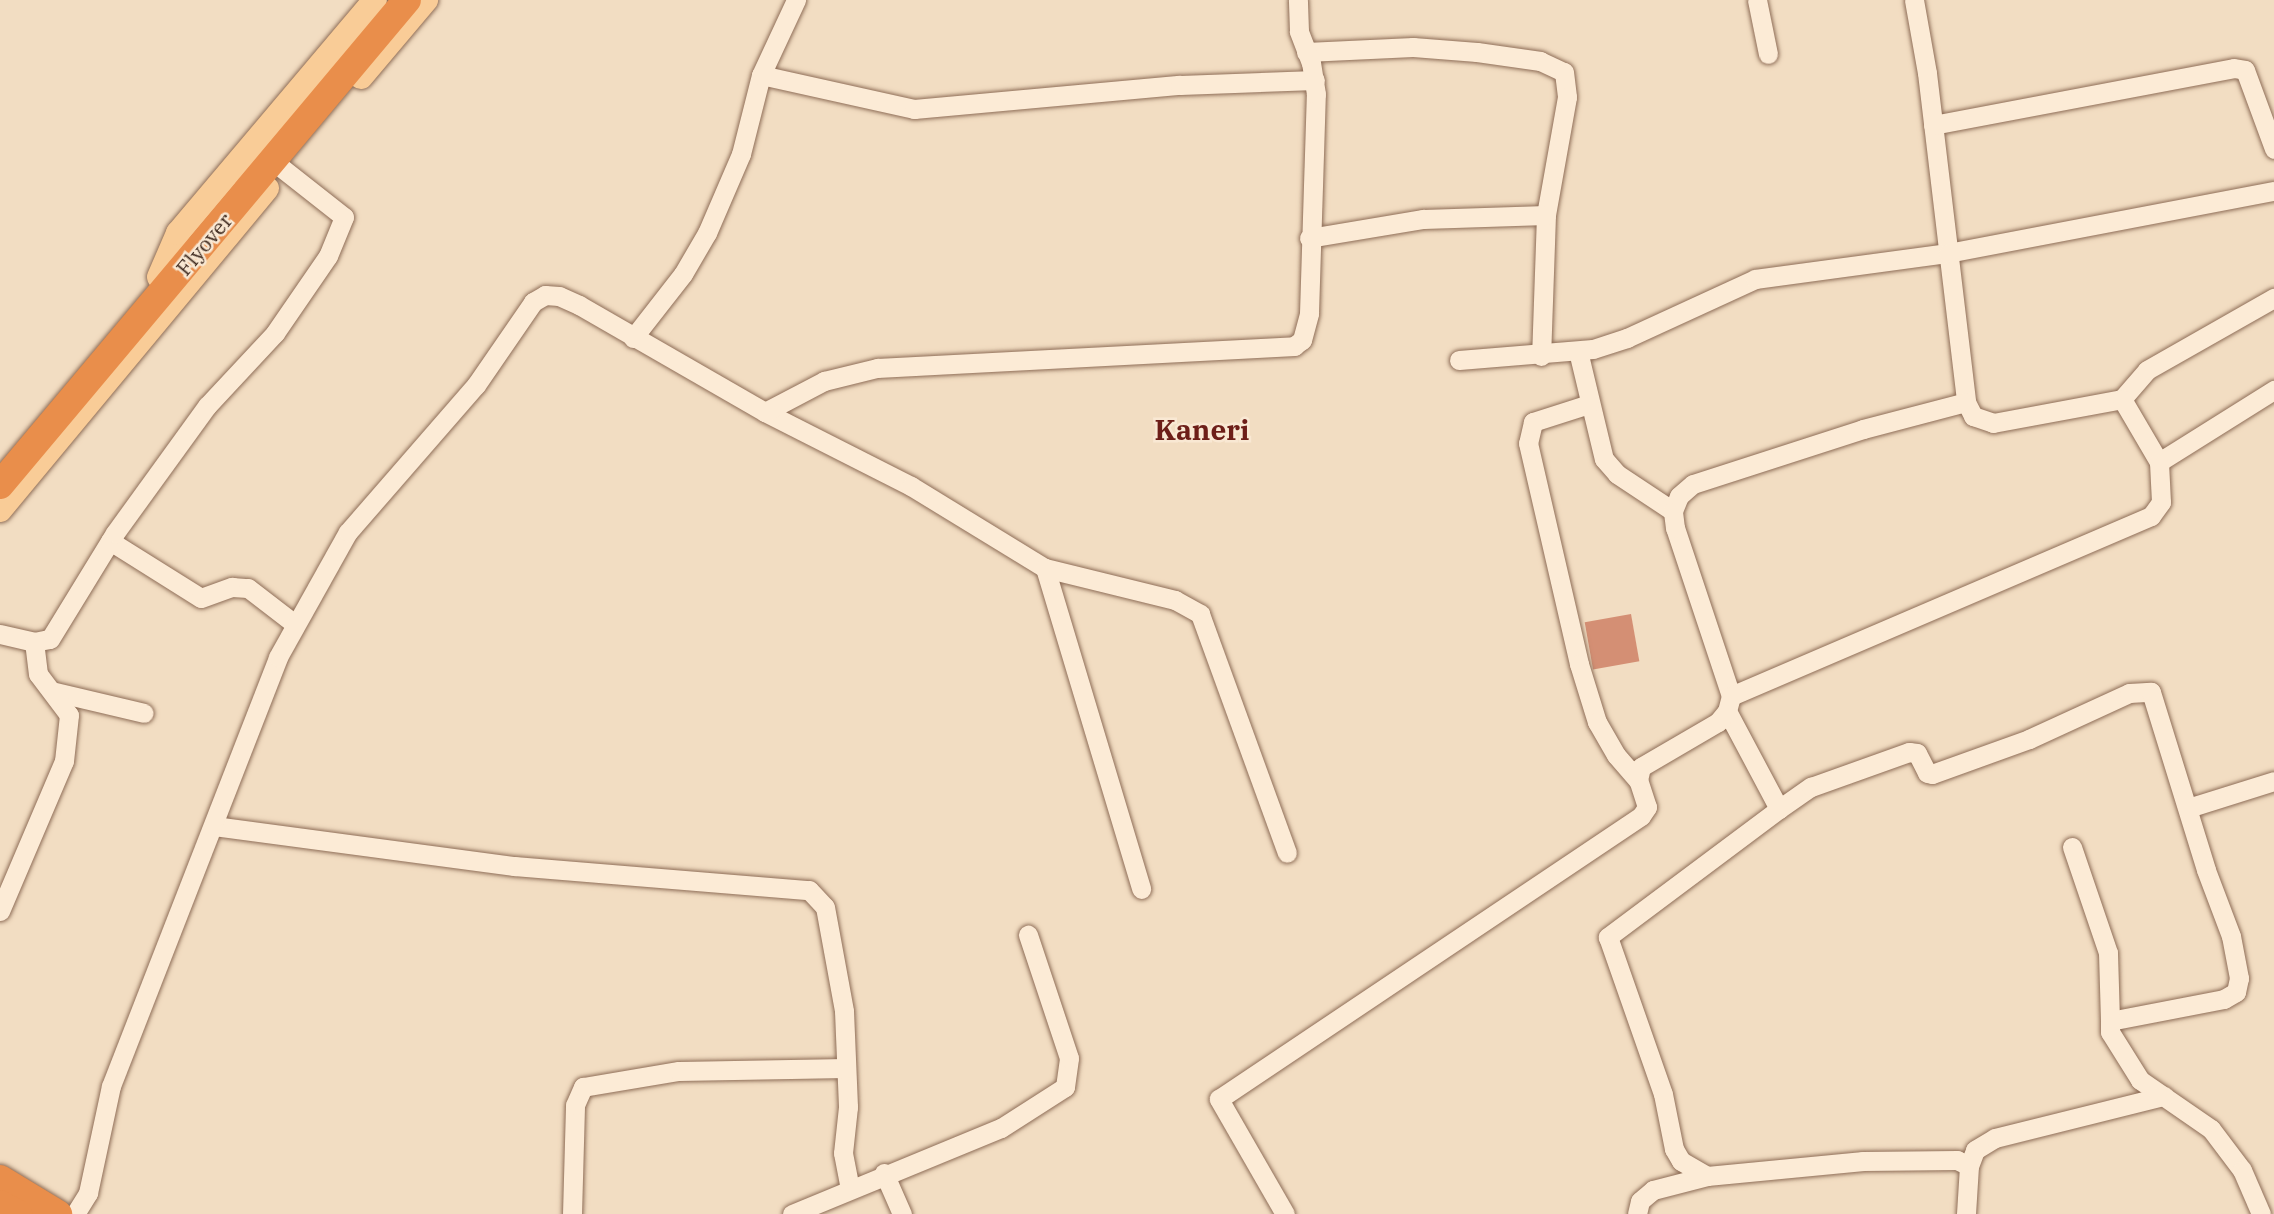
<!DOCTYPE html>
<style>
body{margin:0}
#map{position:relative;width:2274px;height:1214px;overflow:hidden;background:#f2ddc2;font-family:"IBM Plex Serif",serif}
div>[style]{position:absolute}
.building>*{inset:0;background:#d48f74;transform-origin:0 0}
.roads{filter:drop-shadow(0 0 2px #8e6d57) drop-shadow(0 0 2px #8e6d57)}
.minor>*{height:19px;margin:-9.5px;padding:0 9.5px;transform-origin:9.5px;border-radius:9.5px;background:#fcebd6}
.major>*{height:24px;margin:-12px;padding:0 12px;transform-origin:12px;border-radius:12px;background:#f9cc97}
.highway>*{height:28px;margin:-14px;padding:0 14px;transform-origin:14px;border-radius:14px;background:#e98e4b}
span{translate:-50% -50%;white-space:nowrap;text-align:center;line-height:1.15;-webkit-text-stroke:5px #f9e8d3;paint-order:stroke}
.street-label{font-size:21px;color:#3d281d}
.district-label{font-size:28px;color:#6d1e18;font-weight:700}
</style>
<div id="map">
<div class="building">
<div style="left:1631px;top:614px;width:48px;height:47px;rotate:80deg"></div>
</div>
<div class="roads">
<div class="minor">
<div style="left:1757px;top:0;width:55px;rotate:78.5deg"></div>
<div style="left:1914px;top:0;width:74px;rotate:79.9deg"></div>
<div style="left:1927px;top:73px;width:331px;rotate:83.2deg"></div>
<div style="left:1306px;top:52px;width:107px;rotate:-2.7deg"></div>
<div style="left:1413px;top:47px;width:64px;rotate:4.5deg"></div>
<div style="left:1477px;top:52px;width:64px;rotate:8.1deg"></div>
<div style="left:1540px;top:61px;width:26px;rotate:25deg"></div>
<div style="left:1564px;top:72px;width:25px;rotate:83deg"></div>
<div style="left:1567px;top:97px;width:120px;rotate:100.1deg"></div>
<div style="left:1546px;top:215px;width:141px;rotate:92deg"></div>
<div style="left:761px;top:75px;width:157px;rotate:12.5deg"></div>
<div style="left:914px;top:109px;width:267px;rotate:-5.2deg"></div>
<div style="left:1180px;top:85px;width:135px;rotate:-2.1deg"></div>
<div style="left:1933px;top:125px;width:306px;rotate:-10.7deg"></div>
<div style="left:2234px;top:68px;width:11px;rotate:10deg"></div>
<div style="left:2245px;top:70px;width:84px;rotate:69.8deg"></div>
<div style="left:1309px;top:238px;width:116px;rotate:-9.5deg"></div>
<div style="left:1423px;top:219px;width:123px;rotate:-1.9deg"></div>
<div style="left:633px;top:338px;width:81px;rotate:-52deg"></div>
<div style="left:683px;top:274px;width:48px;rotate:-59.7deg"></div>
<div style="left:707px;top:233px;width:86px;rotate:-66.7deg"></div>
<div style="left:741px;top:154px;width:81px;rotate:-75.8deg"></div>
<div style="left:761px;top:75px;width:83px;rotate:-65deg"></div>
<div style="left:1578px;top:351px;width:111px;rotate:76.5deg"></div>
<div style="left:1604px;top:459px;width:20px;rotate:49deg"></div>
<div style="left:1617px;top:474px;width:67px;rotate:33.5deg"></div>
<div style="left:1459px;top:360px;width:134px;rotate:-4.7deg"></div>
<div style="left:1593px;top:349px;width:36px;rotate:-18deg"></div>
<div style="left:1627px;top:338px;width:141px;rotate:-24.7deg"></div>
<div style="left:1755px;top:279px;width:195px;rotate:-7.7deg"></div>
<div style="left:1948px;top:253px;width:332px;rotate:-10.8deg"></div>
<div style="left:2122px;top:399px;width:38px;rotate:-49deg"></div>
<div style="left:2147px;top:370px;width:146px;rotate:-29.6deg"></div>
<div style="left:1589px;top:404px;width:59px;rotate:162.2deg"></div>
<div style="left:1533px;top:422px;width:22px;rotate:103deg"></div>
<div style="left:1528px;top:443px;width:227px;rotate:77deg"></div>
<div style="left:1579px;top:664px;width:61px;rotate:72.8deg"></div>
<div style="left:1597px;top:722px;width:38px;rotate:60deg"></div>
<div style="left:1616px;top:755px;width:33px;rotate:49deg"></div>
<div style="left:765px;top:412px;width:164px;rotate:26.9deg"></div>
<div style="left:911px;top:486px;width:157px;rotate:31.5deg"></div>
<div style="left:1045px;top:568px;width:134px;rotate:13.8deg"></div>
<div style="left:1175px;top:600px;width:29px;rotate:29deg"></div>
<div style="left:1200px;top:614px;width:254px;rotate:70deg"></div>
<div style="left:110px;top:541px;width:107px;rotate:32.1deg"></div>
<div style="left:201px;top:598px;width:33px;rotate:-20deg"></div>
<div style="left:232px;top:587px;width:16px;rotate:4deg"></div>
<div style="left:248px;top:588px;width:59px;rotate:37.5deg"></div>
<div style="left:1045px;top:568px;width:335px;rotate:73.3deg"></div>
<div style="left:0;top:634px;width:35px;rotate:13deg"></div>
<div style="left:34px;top:642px;width:16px;rotate:-11deg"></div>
<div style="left:50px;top:639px;width:124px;rotate:-58.5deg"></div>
<div style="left:115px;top:533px;width:157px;rotate:-54.1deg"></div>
<div style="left:207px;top:406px;width:100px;rotate:-47deg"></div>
<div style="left:275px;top:333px;width:93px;rotate:-55.5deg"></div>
<div style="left:328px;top:256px;width:42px;rotate:-67.7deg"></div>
<div style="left:344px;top:217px;width:78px;rotate:-141.8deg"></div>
<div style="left:55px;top:692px;width:91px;rotate:13.3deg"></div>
<div style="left:1731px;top:696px;width:177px;rotate:-108.4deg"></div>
<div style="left:1675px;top:528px;width:17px;rotate:-97deg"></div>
<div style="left:1673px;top:511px;width:16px;rotate:-68deg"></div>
<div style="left:1679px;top:496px;width:18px;rotate:-41deg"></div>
<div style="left:1693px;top:484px;width:179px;rotate:-17.9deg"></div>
<div style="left:1863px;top:429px;width:106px;rotate:-14.7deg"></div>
<div style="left:1966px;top:402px;width:16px;rotate:63deg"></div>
<div style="left:1973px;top:416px;width:21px;rotate:19deg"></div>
<div style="left:1993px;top:423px;width:131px;rotate:-10.5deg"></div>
<div style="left:2122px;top:399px;width:73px;rotate:59.6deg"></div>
<div style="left:1727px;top:711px;width:111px;rotate:62deg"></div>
<div style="left:1779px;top:809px;width:214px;rotate:143.2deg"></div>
<div style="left:1608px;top:937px;width:166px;rotate:70.7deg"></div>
<div style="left:1663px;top:1094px;width:56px;rotate:78.7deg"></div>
<div style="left:1674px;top:1149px;width:14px;rotate:60deg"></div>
<div style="left:1681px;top:1161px;width:30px;rotate:30deg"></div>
<div style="left:1707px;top:1176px;width:157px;rotate:-5.5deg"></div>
<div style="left:1863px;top:1161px;width:94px;rotate:-0.6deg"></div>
<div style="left:1957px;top:1160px;width:13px;rotate:27deg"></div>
<div style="left:1969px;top:1166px;width:48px;rotate:93.6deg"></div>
<div style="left:2188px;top:808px;width:90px;rotate:-17.4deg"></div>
<div style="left:1779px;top:809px;width:39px;rotate:-35deg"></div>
<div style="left:1811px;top:787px;width:104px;rotate:-19.7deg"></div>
<div style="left:1909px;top:752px;width:8px;rotate:7deg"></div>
<div style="left:1917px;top:753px;width:22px;rotate:63deg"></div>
<div style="left:1927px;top:773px;width:5px;rotate:11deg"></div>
<div style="left:1932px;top:774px;width:103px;rotate:-19.8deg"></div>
<div style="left:2029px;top:739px;width:110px;rotate:-24.7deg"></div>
<div style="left:2129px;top:693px;width:22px;rotate:-3deg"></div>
<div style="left:2151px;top:692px;width:186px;rotate:72.8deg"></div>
<div style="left:2206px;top:870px;width:71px;rotate:69.3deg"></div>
<div style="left:2231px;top:936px;width:43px;rotate:79.2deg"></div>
<div style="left:2239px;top:978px;width:14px;rotate:102deg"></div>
<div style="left:2236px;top:992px;width:14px;rotate:150deg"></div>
<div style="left:2224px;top:999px;width:111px;rotate:169.1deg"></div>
<div style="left:2115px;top:1020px;width:5px;rotate:158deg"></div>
<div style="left:2110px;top:1022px;width:10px;rotate:90deg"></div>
<div style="left:2110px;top:1032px;width:57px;rotate:58deg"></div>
<div style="left:2140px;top:1080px;width:86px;rotate:34.6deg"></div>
<div style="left:2211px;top:1129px;width:51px;rotate:52.9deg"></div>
<div style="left:2242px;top:1170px;width:48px;rotate:66.6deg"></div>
<div style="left:214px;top:826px;width:303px;rotate:7.6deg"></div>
<div style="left:514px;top:866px;width:296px;rotate:4.7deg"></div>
<div style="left:809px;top:890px;width:23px;rotate:47deg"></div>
<div style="left:825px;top:907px;width:106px;rotate:79.6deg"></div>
<div style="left:844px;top:1011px;width:96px;rotate:87.6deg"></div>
<div style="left:848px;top:1107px;width:46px;rotate:96.2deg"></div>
<div style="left:843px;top:1153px;width:36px;rotate:79deg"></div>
<div style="left:2072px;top:847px;width:112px;rotate:71.2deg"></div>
<div style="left:2108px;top:953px;width:69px;rotate:88.3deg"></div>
<div style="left:0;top:911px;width:163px;rotate:-66.9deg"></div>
<div style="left:64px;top:761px;width:46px;rotate:-83.8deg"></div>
<div style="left:69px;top:715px;width:51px;rotate:-127.1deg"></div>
<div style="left:38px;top:674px;width:32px;rotate:-97deg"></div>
<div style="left:1969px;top:1166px;width:17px;rotate:-69deg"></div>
<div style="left:1975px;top:1150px;width:23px;rotate:-31deg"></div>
<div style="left:1995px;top:1138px;width:174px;rotate:-14deg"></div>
<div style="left:884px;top:1173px;width:45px;rotate:66.3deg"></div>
<div style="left:75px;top:1214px;width:25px;rotate:-58deg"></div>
<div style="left:88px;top:1193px;width:109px;rotate:-77.9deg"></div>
<div style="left:111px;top:1086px;width:460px;rotate:-68.7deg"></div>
<div style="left:278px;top:657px;width:143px;rotate:-60.8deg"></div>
<div style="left:348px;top:532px;width:195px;rotate:-49deg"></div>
<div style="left:476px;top:385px;width:101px;rotate:-55.5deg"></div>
<div style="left:533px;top:302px;width:14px;rotate:-30deg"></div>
<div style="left:545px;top:295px;width:14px;rotate:4deg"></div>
<div style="left:559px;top:296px;width:22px;rotate:24deg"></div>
<div style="left:579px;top:305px;width:215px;rotate:29.9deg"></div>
<div style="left:765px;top:412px;width:67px;rotate:-27.7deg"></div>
<div style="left:824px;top:381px;width:55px;rotate:-13.8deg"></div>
<div style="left:877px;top:368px;width:418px;rotate:-3deg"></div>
<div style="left:1294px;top:346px;width:10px;rotate:-37deg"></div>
<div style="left:1302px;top:340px;width:28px;rotate:-75deg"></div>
<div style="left:1309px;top:313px;width:219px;rotate:-88.2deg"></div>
<div style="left:1316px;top:94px;width:31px;rotate:-99deg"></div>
<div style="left:1311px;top:63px;width:34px;rotate:-111deg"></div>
<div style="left:1299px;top:31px;width:31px;rotate:-92deg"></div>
<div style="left:572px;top:1214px;width:109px;rotate:-88.4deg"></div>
<div style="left:575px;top:1105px;width:20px;rotate:-66deg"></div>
<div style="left:583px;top:1087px;width:97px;rotate:-9.5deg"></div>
<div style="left:679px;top:1071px;width:167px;rotate:-1deg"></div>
<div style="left:792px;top:1214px;width:226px;rotate:-22.4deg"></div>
<div style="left:1001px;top:1128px;width:76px;rotate:-32.6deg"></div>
<div style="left:1065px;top:1087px;width:29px;rotate:-82deg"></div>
<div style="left:1069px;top:1058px;width:130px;rotate:-108.4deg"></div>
<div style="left:1285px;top:1214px;width:133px;rotate:-119.9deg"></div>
<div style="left:1219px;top:1099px;width:508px;rotate:-33.85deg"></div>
<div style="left:1641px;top:816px;width:11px;rotate:-56deg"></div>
<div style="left:1647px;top:807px;width:28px;rotate:-108deg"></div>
<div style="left:1638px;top:780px;width:13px;rotate:-77deg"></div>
<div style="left:1641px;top:767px;width:89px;rotate:-30.3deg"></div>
<div style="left:1718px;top:722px;width:14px;rotate:-51deg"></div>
<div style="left:1727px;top:711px;width:16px;rotate:-75deg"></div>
<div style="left:1731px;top:696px;width:457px;rotate:-23.2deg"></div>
<div style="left:2151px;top:516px;width:17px;rotate:-54deg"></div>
<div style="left:2161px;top:502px;width:40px;rotate:-92.9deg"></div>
<div style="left:2159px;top:462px;width:136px;rotate:-32.1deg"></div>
<div style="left:1637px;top:1214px;width:13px;rotate:-77deg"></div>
<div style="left:1640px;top:1201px;width:17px;rotate:-40deg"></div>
<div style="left:1653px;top:1190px;width:56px;rotate:-14.5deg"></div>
</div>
<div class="major">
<div style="left:361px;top:77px;width:101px;rotate:-49.8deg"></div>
<div style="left:159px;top:277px;width:48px;rotate:-66.6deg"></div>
<div style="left:178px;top:233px;width:305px;rotate:-49.8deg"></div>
<div style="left:0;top:510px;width:418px;rotate:-50.3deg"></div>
</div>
<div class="highway">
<div style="left:0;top:485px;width:633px;rotate:-50deg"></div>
<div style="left:0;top:1179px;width:68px;rotate:31.1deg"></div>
<div style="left:0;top:1204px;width:21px;rotate:29deg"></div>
</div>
</div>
<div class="street-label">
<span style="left:204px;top:244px;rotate:-50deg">Flyover</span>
</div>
<div class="district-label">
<span style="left:1202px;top:430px">Kaneri</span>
</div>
</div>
